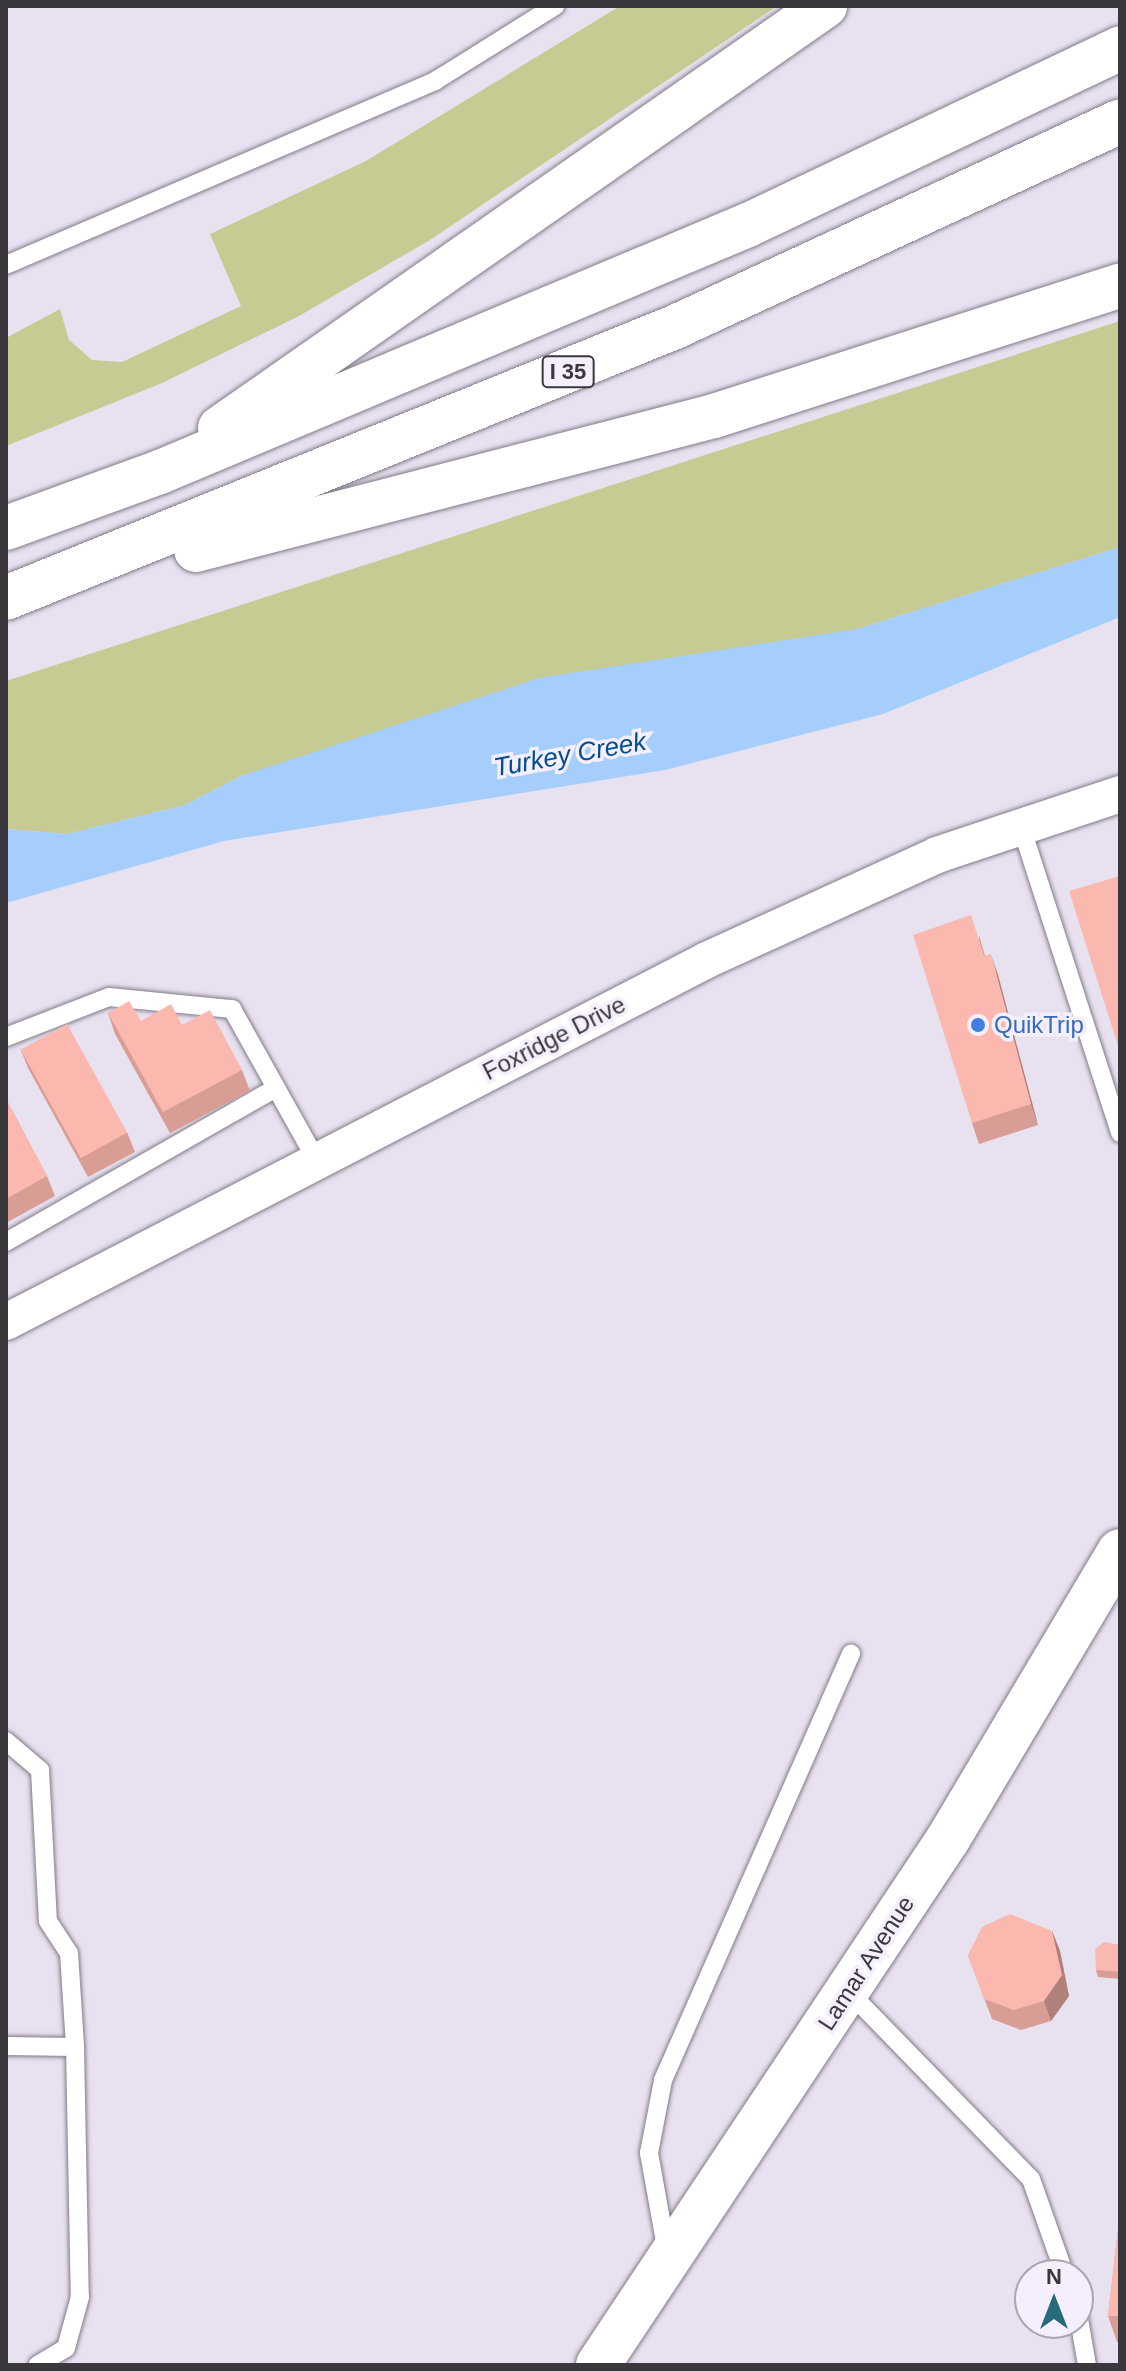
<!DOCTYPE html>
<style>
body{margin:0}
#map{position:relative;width:1126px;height:2371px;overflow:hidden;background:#e8e1f0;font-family:Arial,sans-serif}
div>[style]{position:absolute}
.green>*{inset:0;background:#c5cb92}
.water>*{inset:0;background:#a5cefc}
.roads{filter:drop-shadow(0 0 2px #817b88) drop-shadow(0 0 2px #817b88)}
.lane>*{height:18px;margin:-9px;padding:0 9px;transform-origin:9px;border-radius:9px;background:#fff}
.street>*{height:36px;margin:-18px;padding:0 18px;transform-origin:18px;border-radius:18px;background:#fff}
.secondary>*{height:44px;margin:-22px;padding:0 22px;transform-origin:22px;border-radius:22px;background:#fff}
.highway>*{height:44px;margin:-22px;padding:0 22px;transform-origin:22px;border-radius:22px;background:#fff}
.wall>*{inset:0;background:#d89e96}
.shaded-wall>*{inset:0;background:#b0817a}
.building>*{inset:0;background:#fbb8af;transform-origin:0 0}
.dots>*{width:22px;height:22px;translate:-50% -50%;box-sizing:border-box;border:4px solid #f5eefd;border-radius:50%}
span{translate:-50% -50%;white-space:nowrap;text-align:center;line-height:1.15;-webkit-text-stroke:7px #f5eefd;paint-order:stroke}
.shield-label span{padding:2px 6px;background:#f5eefd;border:2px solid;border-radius:6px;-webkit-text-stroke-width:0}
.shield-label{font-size:22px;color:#3a373d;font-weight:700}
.shop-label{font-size:24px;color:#366cbe}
.left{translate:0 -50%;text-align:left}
.street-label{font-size:24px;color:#3a373d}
.water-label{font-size:26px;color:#004e91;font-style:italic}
.frame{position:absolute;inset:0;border:8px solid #3a373d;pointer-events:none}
.north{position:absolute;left:1014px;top:2259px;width:80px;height:80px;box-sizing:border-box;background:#f5eefd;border:2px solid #aaa5b0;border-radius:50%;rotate:0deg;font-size:22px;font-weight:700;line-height:32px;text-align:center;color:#3a373d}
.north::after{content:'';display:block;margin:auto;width:28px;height:36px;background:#256c7a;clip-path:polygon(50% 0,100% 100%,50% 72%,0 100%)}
</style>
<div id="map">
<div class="green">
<div style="clip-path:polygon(620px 6px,777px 6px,430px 240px,299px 316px,162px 383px,6px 446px,6px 338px,60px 309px,69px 340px,92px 360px,122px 362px,241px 306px,210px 234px,366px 161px)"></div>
<div style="clip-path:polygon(1120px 321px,1120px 547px,857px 629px,241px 776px,185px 805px,67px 834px,6px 829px,6px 681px)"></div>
</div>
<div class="water">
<div style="clip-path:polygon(1120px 547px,1120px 617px,883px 714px,665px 770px,224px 841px,6px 903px,6px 829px,67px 834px,185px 805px,241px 776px,539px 678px,857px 629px)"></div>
</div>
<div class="roads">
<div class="lane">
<div style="left:6px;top:265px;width:467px;rotate:-23.2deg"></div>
<div style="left:435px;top:81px;width:142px;rotate:-32deg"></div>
<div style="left:1020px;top:823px;width:326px;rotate:72.1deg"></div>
<div style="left:6px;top:1037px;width:110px;rotate:-21.2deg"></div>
<div style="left:109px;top:997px;width:124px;rotate:5.6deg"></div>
<div style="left:232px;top:1009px;width:172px;rotate:60.8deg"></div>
<div style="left:6px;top:1242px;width:311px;rotate:-29.7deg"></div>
<div style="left:6px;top:1741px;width:45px;rotate:40.5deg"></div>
<div style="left:40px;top:1770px;width:151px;rotate:87deg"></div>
<div style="left:48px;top:1921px;width:38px;rotate:57deg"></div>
<div style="left:69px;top:1953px;width:94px;rotate:86.3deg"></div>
<div style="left:75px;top:2047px;width:250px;rotate:88.9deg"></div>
<div style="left:80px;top:2297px;width:53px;rotate:105.4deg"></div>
<div style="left:66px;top:2348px;width:33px;rotate:149deg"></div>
<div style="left:848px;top:1991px;width:262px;rotate:45.8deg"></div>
<div style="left:1031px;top:2179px;width:102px;rotate:70.5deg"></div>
<div style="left:6px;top:2046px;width:69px;rotate:0.8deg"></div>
<div style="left:667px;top:2253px;width:102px;rotate:-100.2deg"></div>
<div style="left:649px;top:2153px;width:74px;rotate:-79.1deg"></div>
<div style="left:663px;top:2080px;width:466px;rotate:-66.2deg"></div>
<div style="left:1078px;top:2313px;width:53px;rotate:80.2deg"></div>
</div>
<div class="street">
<div style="left:6px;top:1322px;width:789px;rotate:-27.31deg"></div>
<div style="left:707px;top:960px;width:253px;rotate:-24.5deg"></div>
<div style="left:937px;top:855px;width:193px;rotate:-18.4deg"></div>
</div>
<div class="secondary">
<div style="left:598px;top:2365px;width:632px;rotate:-56.36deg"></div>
<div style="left:948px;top:1839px;width:335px;rotate:-59.2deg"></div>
</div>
<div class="highway">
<div style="left:220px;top:428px;width:738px;rotate:-34.9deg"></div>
<div style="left:6px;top:528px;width:164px;rotate:-20deg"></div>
<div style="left:160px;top:472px;width:638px;rotate:-22.79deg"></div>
<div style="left:748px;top:225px;width:412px;rotate:-25.4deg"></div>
<div style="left:196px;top:550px;width:535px;rotate:-14.5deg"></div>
<div style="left:714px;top:416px;width:426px;rotate:-17.8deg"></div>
<div style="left:6px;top:598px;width:722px;rotate:-22.05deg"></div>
<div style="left:675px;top:327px;width:490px;rotate:-24.8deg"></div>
</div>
</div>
<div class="wall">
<div style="clip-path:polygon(979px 935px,985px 956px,998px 975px,1038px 1125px,979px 1144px,972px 1123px)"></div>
<div style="clip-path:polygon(108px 1013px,141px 1021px,182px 1025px,242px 1070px,250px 1091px,170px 1133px,115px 1034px)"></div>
<div style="clip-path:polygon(20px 1048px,127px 1132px,135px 1152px,88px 1177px,28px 1068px)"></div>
<div style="clip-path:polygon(6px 1099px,47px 1176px,55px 1196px,6px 1223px)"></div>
<div style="clip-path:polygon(1052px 1931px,1060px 1951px,1069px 1996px,1051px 2021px,1021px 2030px,992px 2019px,968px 1955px)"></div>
<div style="clip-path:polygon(1120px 1945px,1120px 1979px,1098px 1977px,1096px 1970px)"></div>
<div style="clip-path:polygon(1120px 2212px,1120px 2342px,1117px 2342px,1108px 2316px)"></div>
</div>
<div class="shaded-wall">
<div style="clip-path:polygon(991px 954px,998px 975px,1038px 1125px,1031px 1104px)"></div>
<div style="clip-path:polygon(1052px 1931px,1060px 1951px,1069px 1996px,1051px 2021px,1044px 2001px)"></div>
</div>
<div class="building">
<div style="clip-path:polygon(1120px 876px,1120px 1052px,1069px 891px)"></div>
<div style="clip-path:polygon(971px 915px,984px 956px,991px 954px,1031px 1104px,972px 1123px,913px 935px)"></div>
<div style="clip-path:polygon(129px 1001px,141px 1021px,171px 1004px,182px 1025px,210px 1010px,242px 1070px,163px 1112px,108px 1013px)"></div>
<div style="left:67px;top:1024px;width:124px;height:53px;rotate:61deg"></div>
<div style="clip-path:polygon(6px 1099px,47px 1176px,6px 1199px)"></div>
<div style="clip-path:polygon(1010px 1914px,1052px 1931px,1062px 1975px,1044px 2001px,1014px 2010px,984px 1999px,968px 1955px,982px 1927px)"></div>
<div style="clip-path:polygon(1104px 1942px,1120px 1945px,1120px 1972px,1096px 1970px,1095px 1949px)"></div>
<div style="clip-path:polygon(1120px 2212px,1120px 2316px,1108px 2316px)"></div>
</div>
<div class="dots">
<div style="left:978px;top:1025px;background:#3f7fe0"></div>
</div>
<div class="shield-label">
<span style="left:568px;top:372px">I 35</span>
</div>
<div class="shop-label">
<span class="left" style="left:994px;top:1025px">QuikTrip</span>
</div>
<div class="street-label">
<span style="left:554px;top:1038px;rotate:-27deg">Foxridge Drive</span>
<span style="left:866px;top:1963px;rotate:-57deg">Lamar Avenue</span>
</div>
<div class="water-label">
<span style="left:570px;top:755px;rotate:-10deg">Turkey Creek</span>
</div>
<div class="frame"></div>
<div class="north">N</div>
</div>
